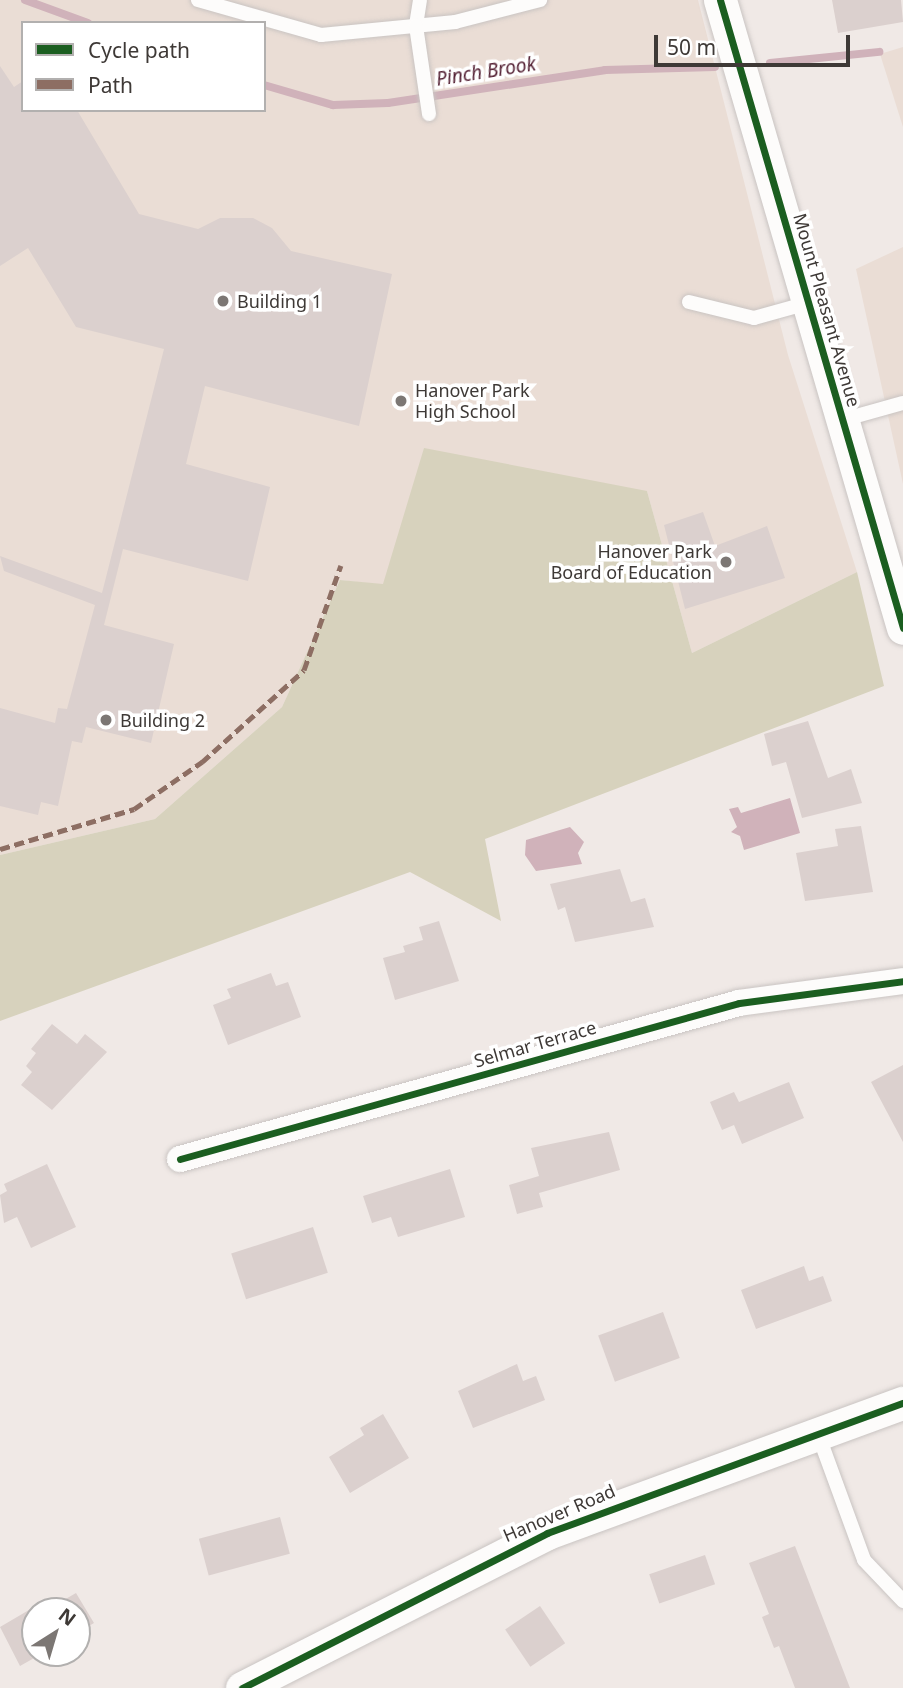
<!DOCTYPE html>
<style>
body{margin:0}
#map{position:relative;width:903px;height:1688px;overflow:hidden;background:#f0e9e6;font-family:"Noto Sans",sans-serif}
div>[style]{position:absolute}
.built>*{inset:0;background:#eaddd5}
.green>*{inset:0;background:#d7d2bd}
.water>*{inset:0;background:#d0b2ba}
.stream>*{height:8px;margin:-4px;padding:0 4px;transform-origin:4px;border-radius:4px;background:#d0b2ba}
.building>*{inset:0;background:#dbd0ce;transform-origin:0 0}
.roads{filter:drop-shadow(0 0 2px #c9c4c2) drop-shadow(0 0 2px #c9c4c2)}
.service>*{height:14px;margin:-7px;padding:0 7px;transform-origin:7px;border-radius:7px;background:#fdfcfb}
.minor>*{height:26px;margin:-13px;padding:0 13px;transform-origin:13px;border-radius:13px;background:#fdfcfb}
.tertiary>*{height:33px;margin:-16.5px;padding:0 16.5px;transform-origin:16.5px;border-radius:16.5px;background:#fdfcfb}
.quiet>*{height:5px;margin-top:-2.5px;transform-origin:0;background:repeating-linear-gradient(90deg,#8d6e63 0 10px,transparent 0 15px)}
.cycleway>*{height:7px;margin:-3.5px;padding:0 3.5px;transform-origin:3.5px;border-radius:3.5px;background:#1b5e20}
.dots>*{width:19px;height:19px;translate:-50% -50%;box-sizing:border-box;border:4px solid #fff;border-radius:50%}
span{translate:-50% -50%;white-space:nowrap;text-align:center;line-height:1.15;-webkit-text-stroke:7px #fff;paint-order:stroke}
.poi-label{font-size:18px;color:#3e3936}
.left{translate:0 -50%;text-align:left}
.right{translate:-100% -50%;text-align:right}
.street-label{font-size:18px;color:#3e3936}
.water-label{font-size:19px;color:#532033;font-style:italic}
.legend{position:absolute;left:21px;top:21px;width:245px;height:91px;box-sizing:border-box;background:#fff;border:2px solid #b2b0af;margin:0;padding:9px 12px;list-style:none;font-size:21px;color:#3e3936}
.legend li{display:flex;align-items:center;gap:14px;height:35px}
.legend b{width:35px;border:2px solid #b2b0af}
.north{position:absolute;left:21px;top:1597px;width:70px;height:70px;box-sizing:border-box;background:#fff;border:2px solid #b2b0af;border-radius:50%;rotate:37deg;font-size:19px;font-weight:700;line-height:28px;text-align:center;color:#3e3936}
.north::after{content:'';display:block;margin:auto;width:24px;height:32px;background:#7c7774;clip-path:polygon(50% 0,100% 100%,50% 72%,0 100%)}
.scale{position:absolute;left:654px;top:35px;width:196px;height:32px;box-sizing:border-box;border:4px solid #3e3936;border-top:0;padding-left:9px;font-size:21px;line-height:24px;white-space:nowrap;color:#3e3936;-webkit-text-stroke:5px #fff;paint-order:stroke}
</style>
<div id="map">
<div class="built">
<div style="clip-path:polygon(evenodd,0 0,698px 0,788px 355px,857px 572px,692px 653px,647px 491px,382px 585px,340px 580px,282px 707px,155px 819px,0 855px,0 0,23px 23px,264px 23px,264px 110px,23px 110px,23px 23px)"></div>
<div style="clip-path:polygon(903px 47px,903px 127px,880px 54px)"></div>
<div style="clip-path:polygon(903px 247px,903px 484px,856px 269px)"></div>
</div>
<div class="green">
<div style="clip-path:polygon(424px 448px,647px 491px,692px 653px,857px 572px,884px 686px,485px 839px,501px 921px,410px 872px,0 1021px,0 855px,155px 819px,282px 707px,340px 580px,383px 584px)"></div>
</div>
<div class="water">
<div style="clip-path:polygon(790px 798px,800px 833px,744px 850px,740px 836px,731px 832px,737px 827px,729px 809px,738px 807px,741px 813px)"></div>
<div style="clip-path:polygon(570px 827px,584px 842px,578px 853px,582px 864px,536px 871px,525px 855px,526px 840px)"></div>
</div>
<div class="stream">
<div style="left:25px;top:0;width:67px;rotate:20.1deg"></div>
<div style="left:770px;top:63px;width:110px;rotate:-5.8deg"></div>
<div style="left:264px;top:85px;width:72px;rotate:16.2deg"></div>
<div style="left:333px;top:105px;width:55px;rotate:-2.1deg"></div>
<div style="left:388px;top:103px;width:219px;rotate:-8.6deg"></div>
<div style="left:605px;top:70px;width:110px;rotate:-1.6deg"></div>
</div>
<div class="building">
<div style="clip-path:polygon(832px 0,901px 0,903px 22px,838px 33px)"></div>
<div style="clip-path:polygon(0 66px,14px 87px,23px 81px,23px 110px,77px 110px,139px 214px,198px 229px,220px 218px,253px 218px,272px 228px,291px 251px,392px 274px,359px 426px,205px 386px,186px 464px,270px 487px,248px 581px,123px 549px,104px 625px,174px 644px,151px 743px,86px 727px,82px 743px,72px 741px,58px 806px,41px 802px,38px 815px,0 806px,0 708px,55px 723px,58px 708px,67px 709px,95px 605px,4px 571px,0 556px,102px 593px,164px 349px,76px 327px,28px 248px,0 266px)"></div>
<div style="clip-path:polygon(703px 512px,715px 546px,767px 526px,785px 578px,685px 609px,664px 525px)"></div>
<div style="clip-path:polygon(808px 721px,828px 778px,851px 769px,862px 803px,802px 818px,786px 762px,772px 766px,764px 734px)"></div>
<div style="clip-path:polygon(861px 826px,873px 892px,805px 901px,796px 853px,838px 846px,835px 829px)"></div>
<div style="clip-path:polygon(620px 869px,631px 902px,645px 898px,654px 927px,575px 942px,565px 907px,558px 910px,550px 884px)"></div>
<div style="clip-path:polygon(439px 921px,459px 981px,395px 1000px,383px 958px,405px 952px,403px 946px,423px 940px,419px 927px)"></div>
<div style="clip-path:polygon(271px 973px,276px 986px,288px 982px,301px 1017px,228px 1045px,213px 1005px,231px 998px,227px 989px)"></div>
<div style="clip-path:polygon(52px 1024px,77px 1044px,85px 1034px,107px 1052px,52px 1110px,21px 1085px,32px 1072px,26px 1066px,36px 1053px,31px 1049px)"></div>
<div style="clip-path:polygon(903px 1065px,903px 1142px,871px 1082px)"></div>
<div style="clip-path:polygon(789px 1082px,804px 1118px,742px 1144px,734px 1125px,722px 1130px,710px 1102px,734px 1092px,739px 1102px)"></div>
<div style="clip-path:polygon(609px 1132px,620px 1170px,539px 1193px,543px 1207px,517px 1214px,509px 1185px,539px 1176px,531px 1148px)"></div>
<div style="clip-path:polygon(47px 1164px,76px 1227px,31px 1248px,17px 1217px,4px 1223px,0 1195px,7px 1191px,4px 1184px)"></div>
<div style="clip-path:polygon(450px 1169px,465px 1217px,398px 1237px,391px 1217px,372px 1223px,363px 1196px)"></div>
<div style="left:313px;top:1227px;width:48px;height:86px;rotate:72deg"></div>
<div style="clip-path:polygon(804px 1266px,809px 1281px,823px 1276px,832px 1301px,756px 1329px,741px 1290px)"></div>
<div style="left:663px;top:1312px;width:49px;height:69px;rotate:70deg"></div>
<div style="clip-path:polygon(517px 1364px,523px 1381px,536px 1376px,545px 1400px,473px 1428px,458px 1391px)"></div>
<div style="clip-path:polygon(383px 1414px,409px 1458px,350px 1493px,329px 1457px,364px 1435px,360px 1428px)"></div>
<div style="left:280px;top:1517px;width:38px;height:84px;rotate:75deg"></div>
<div style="clip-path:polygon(795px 1546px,850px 1688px,795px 1688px,779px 1646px,774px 1648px,762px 1617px,769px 1614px,749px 1563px)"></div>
<div style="left:705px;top:1555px;width:31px;height:59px;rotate:71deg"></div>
<div style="clip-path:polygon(76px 1593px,94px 1623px,77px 1633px,77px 1611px,35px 1611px,35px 1653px,43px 1653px,20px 1666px,0 1627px,46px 1600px,50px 1608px)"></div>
<div style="left:540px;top:1606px;width:45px;height:42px;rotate:56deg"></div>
</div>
<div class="roads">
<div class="service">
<div style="left:198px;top:0;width:128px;rotate:15.9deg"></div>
<div style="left:321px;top:35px;width:135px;rotate:-5.5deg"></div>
<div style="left:455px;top:22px;width:88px;rotate:-14.5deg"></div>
<div style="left:420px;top:0;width:26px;rotate:99deg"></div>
<div style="left:416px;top:26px;width:89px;rotate:81.6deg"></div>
<div style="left:689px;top:302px;width:67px;rotate:13.8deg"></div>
<div style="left:754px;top:318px;width:56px;rotate:-15.5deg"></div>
<div style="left:842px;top:420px;width:63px;rotate:-15.6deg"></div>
<div style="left:818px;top:1434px;width:134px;rotate:69.9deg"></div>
<div style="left:864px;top:1560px;width:57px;rotate:46.4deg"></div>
</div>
<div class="minor">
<div style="left:180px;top:1159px;width:580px;rotate:-15.59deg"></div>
<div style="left:739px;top:1003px;width:165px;rotate:-7.6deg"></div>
</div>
<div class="tertiary">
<div style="left:720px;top:0;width:654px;rotate:73.75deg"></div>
<div style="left:242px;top:1688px;width:342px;rotate:-26.9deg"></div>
<div style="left:547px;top:1533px;width:379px;rotate:-20.1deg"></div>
</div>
</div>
<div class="quiet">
<div style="left:0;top:849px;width:140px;rotate:-16.6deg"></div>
<div style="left:134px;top:809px;width:83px;rotate:-34.7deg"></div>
<div style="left:202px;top:762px;width:137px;rotate:-42deg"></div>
<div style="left:304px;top:670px;width:111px;rotate:-70.6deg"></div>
</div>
<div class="cycleway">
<div style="left:720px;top:0;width:654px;rotate:73.75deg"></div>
<div style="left:180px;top:1159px;width:580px;rotate:-15.59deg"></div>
<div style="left:739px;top:1003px;width:165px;rotate:-7.6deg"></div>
<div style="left:242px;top:1688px;width:342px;rotate:-26.9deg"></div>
<div style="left:547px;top:1533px;width:379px;rotate:-20.1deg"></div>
</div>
<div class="dots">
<div style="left:223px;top:301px;background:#7c7774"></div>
<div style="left:401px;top:401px;background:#7c7774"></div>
<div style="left:726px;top:562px;background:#7c7774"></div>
<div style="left:106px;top:720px;background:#7c7774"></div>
</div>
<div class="poi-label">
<span class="left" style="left:237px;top:301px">Building 1</span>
<span class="left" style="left:415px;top:401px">Hanover Park<br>High School</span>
<span class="right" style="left:712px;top:562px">Hanover Park<br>Board of Education</span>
<span class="left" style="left:120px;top:720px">Building 2</span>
</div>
<div class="street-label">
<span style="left:827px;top:310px;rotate:74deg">Mount Pleasant Avenue</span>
<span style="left:535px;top:1044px;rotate:-16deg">Selmar Terrace</span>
<span style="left:559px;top:1513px;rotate:-23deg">Hanover Road</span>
</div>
<div class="water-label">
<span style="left:486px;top:72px;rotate:-9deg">Pinch Brook</span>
</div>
<ul class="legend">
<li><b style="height:9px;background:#1b5e20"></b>Cycle path</li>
<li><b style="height:9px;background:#8d6e63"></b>Path</li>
</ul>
<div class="north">N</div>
<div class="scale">50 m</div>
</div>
